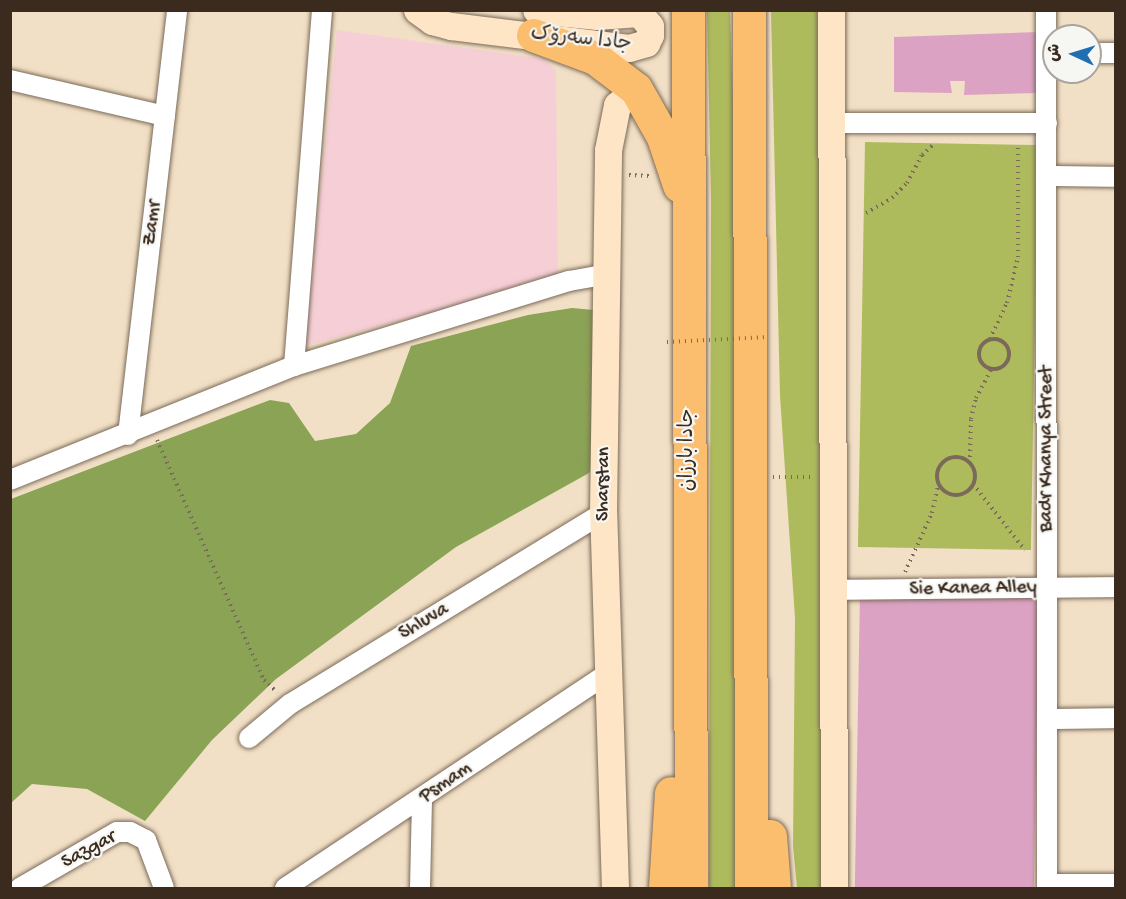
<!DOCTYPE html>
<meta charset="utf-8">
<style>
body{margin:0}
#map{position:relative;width:1126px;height:899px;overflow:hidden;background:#f2e0c6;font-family:"Gochi Hand","Playpen Sans Arabic",sans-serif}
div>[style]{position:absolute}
.built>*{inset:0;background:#f6cfd6}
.green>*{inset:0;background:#aebb5d;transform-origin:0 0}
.forest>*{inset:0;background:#8aa354}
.building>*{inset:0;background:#dca2c3;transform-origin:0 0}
.path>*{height:4px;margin-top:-2px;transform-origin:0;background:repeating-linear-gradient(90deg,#7b6a59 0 1.5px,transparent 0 6px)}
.path>.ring{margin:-2px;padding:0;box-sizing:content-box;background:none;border:4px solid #7b6a59;border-radius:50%}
.roads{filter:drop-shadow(0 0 2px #7b6a59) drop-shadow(0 0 2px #7b6a59)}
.street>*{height:20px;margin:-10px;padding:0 10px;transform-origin:10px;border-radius:10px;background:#fff}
.secondary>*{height:27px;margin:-13.5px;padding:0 13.5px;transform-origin:13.5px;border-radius:13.5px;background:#fde5c5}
.highway>*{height:33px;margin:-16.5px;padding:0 16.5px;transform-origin:16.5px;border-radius:16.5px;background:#fbbd6e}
.path-bridge>*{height:4px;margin-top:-2px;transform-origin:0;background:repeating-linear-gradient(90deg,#7b6a59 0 1.5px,transparent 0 6px)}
span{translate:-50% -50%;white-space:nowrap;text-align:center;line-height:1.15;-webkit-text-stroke:4.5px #f6f6f2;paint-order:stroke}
.street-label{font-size:20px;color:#3b2a1e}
.frame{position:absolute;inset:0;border:12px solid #3b2a1e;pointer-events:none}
.north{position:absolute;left:1042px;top:24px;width:60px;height:60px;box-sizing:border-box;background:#f6f6f2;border:2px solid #aba49d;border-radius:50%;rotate:274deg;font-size:16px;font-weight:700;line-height:24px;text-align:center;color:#3b2a1e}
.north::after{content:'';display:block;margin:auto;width:21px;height:27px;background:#1f6fb2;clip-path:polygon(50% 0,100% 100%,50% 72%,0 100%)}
</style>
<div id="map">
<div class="built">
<div style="clip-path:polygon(337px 30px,544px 59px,556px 71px,558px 279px,304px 346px)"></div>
</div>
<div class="green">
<div style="clip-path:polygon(707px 11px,730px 11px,737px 229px,740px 888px,709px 888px,711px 199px)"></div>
<div style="clip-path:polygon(771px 11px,821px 11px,826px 888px,797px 888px,793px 846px,795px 618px,780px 396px)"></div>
<div style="left:865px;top:142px;width:173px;height:405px;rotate:1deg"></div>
</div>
<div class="forest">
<div style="clip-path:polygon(572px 308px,594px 310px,600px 456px,589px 473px,456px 547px,276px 679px,212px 740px,145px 821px,87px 789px,32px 784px,11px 803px,11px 499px,270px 400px,289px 403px,315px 441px,356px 434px,390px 403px,411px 346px,528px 315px)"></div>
</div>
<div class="building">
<div style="clip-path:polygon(1040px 32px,1038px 93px,964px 95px,965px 81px,950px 81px,952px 93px,894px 92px,894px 37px)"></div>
<div style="left:860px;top:592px;width:179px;height:296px;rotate:1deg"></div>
</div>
<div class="path">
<div style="left:629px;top:175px;width:20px;rotate:3deg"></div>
<div style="left:866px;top:213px;width:30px;rotate:-30deg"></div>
<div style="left:892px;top:198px;width:21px;rotate:-45deg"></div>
<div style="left:907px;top:183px;width:32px;rotate:-62deg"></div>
<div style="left:922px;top:155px;width:18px;rotate:-43deg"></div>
<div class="ring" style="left:979px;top:339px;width:26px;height:26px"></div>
<div style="left:990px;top:339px;width:40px;rotate:-65deg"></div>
<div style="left:1007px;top:303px;width:47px;rotate:-76.6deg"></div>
<div style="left:1018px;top:257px;width:113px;rotate:-90deg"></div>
<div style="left:157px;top:440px;width:263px;rotate:66deg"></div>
<div style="left:264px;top:680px;width:18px;rotate:43deg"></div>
<div class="ring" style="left:937px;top:457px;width:34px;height:34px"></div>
<div style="left:970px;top:463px;width:44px;rotate:-88.7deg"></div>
<div style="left:971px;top:419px;width:22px;rotate:-77deg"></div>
<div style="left:976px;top:398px;width:32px;rotate:-62deg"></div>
<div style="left:773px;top:477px;width:38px"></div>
<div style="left:973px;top:484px;width:84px;rotate:51.8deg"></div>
<div style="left:905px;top:572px;width:65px;rotate:-65.4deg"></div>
<div style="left:932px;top:513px;width:30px;rotate:-78deg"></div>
</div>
<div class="roads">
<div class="street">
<div style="left:1046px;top:10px;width:878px;rotate:89.93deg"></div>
<div style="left:1090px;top:53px;width:26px"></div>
<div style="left:10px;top:80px;width:159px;rotate:13.1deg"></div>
<div style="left:830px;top:123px;width:217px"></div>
<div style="left:1046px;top:176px;width:70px;rotate:0.8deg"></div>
<div style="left:294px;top:366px;width:357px;rotate:-85.5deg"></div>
<div style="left:128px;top:435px;width:428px;rotate:-83.4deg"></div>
<div style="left:10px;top:480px;width:306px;rotate:-21.9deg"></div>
<div style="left:294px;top:366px;width:288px;rotate:-17.2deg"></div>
<div style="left:569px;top:281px;width:41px;rotate:-9.9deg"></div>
<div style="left:831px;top:590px;width:285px;rotate:-0.6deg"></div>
<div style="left:1047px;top:719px;width:69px;rotate:-0.8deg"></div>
<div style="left:249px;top:738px;width:53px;rotate:-39.7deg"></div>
<div style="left:290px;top:704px;width:367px;rotate:-31.4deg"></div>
<div style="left:1047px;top:884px;width:69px"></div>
<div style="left:20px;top:888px;width:112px;rotate:-30deg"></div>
<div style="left:117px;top:832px;width:13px"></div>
<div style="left:130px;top:832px;width:18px;rotate:27deg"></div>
<div style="left:146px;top:840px;width:51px;rotate:69.4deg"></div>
<div style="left:285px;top:888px;width:385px;rotate:-33.6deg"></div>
<div style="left:420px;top:888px;width:89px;rotate:-88.7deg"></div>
</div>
<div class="secondary">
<div style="left:417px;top:10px;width:19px;rotate:36deg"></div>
<div style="left:432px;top:21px;width:20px;rotate:15deg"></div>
<div style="left:451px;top:26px;width:179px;rotate:7deg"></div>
<div style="left:629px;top:48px;width:18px;rotate:-16deg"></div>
<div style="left:646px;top:43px;width:9px;rotate:-63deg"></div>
<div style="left:650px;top:35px;width:9px;rotate:-90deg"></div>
<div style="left:650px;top:26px;width:17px;rotate:-130deg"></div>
<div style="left:639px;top:13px;width:42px;rotate:175.9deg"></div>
<div style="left:597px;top:16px;width:61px;rotate:-174.4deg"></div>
<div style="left:831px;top:10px;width:878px;rotate:89.8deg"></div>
<div style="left:615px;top:888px;width:375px;rotate:-91.8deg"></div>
<div style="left:603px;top:513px;width:363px;rotate:-89.2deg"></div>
<div style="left:608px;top:150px;width:46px;rotate:-78.7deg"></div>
<div style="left:617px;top:105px;width:25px;rotate:-40deg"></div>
</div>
<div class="highway">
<div style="left:688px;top:10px;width:878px;rotate:89.8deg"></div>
<div style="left:749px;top:10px;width:878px;rotate:89.87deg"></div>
<div style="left:533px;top:35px;width:66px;rotate:20.4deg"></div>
<div style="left:595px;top:58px;width:51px;rotate:37.1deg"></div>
<div style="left:636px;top:89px;width:55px;rotate:60.6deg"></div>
<div style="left:663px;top:137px;width:51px;rotate:71.6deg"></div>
<div style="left:770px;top:836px;width:52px;rotate:85.6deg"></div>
<div style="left:665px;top:888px;width:95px;rotate:-86.4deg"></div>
</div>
</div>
<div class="path-bridge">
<div style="left:667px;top:342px;width:101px;rotate:-2.8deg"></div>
</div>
<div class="street-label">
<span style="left:581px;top:40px;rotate:6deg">جادا سەرۆک</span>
<span style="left:153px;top:223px;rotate:-83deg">Zamr</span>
<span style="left:1047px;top:449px;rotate:-90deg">Badr Khanya Street</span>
<span style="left:688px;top:450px;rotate:-90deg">جادا بارزان</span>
<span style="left:604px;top:484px;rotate:-89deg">Sharstan</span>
<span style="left:973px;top:589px;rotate:-1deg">Sie Kanea Alley</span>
<span style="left:424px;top:622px;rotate:-31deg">Shluva</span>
<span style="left:446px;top:783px;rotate:-34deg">Psmam</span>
<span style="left:89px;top:850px;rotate:-28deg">Sazgar</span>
</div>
<div class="frame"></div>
<div class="north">ش</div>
</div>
